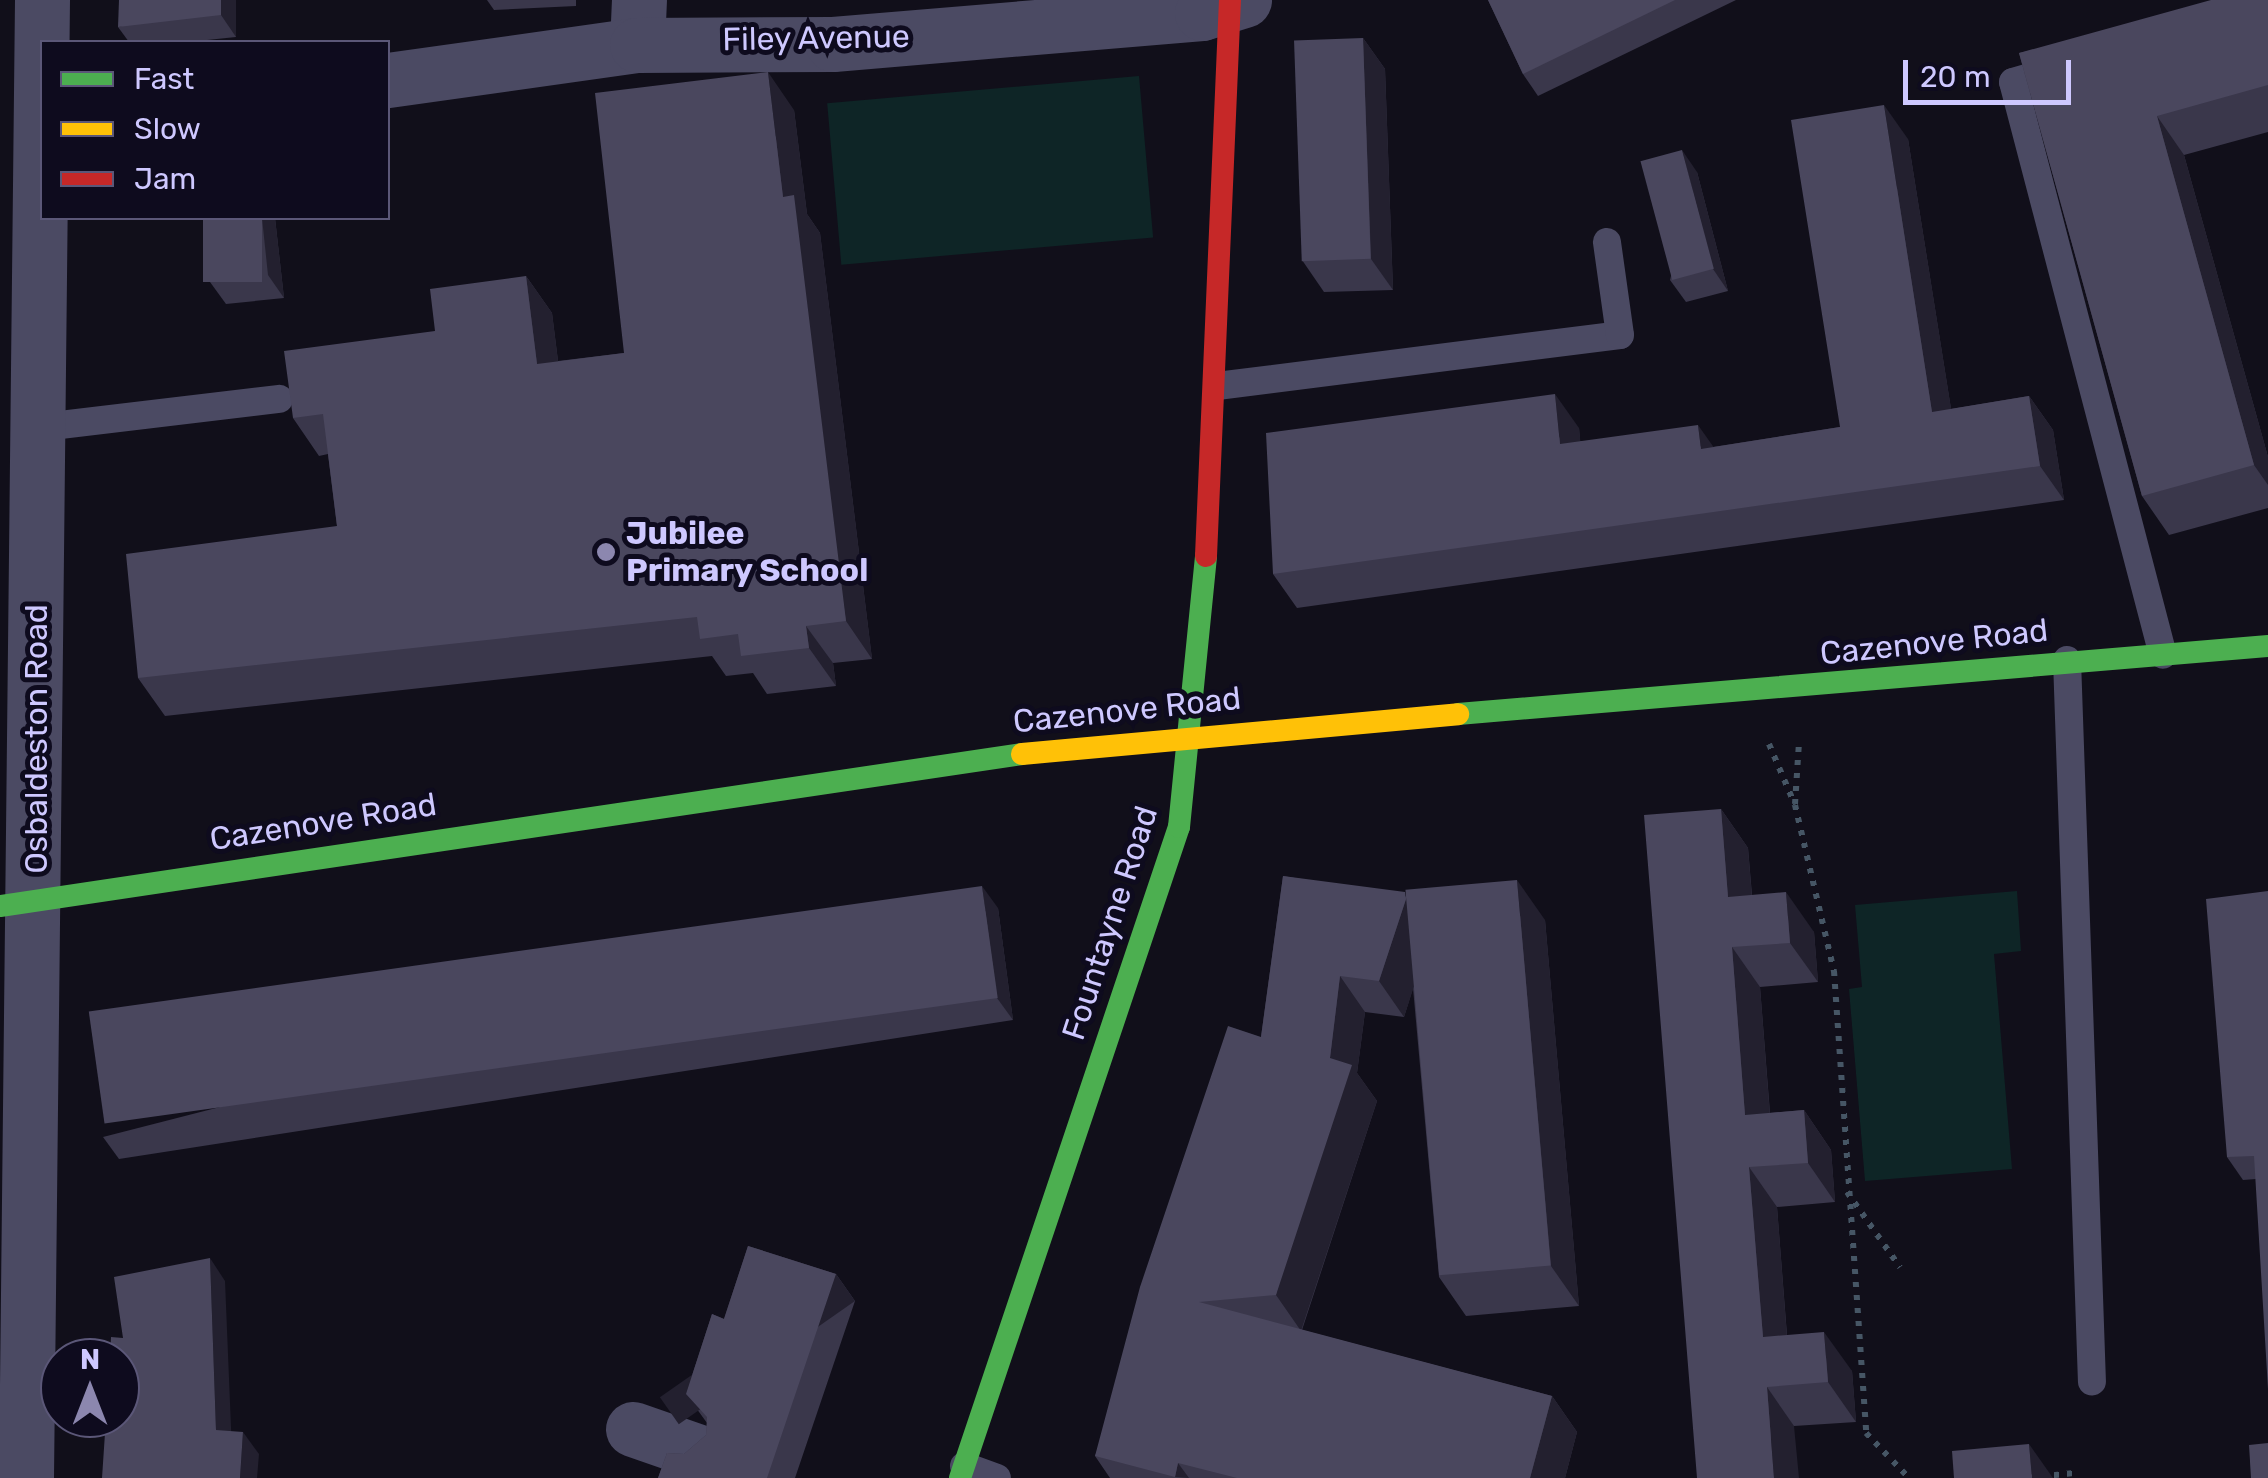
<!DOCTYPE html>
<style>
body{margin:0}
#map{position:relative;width:2268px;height:1478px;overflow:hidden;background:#110f1a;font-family:Rubik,sans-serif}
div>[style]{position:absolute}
.green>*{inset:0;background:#0e2526;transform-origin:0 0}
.path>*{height:6px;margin-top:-3px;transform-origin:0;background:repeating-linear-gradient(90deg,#465665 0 5px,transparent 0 13px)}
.lane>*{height:28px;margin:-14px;padding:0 14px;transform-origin:14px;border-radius:14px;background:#4b4a63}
.street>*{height:55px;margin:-27.5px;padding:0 27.5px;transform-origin:27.5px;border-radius:27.5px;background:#4b4a63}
.fast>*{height:22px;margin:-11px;padding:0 11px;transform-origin:11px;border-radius:11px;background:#4caf50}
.slow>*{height:22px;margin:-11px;padding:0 11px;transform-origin:11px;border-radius:11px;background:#ffc107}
.jam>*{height:22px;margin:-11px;padding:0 11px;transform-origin:11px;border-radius:11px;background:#c62828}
.wall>*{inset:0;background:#3a374b}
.shaded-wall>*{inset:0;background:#23202f;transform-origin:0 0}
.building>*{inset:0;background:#4a475e;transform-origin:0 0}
.dots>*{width:28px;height:28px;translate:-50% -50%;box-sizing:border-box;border:5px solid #0e0b1e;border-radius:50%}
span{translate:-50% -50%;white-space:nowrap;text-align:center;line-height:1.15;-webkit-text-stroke:10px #0e0b1e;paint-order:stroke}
.street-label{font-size:32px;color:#cec8ff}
.poi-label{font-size:32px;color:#cec8ff;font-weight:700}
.left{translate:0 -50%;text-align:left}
.legend{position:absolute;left:40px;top:40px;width:350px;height:180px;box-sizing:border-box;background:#0e0b1e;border:2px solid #5b5778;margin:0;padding:12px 18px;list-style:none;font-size:30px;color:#cec8ff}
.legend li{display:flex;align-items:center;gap:20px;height:50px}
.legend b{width:50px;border:2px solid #5b5778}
.north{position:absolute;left:40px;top:1338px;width:100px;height:100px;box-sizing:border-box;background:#0e0b1e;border:2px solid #5b5778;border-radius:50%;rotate:0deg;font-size:28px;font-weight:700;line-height:40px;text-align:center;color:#cec8ff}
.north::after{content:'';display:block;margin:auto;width:35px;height:45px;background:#8c87af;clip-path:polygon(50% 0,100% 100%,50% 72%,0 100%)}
.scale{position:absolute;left:1903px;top:60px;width:168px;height:45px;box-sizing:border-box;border:5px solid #cec8ff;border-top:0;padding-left:12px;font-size:30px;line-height:35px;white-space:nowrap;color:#cec8ff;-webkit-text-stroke:8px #0e0b1e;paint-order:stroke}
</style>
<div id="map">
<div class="green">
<div style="left:1139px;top:76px;width:162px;height:313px;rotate:85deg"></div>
<div style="clip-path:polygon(2017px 891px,2021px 951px,1994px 954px,2012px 1169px,1865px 1181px,1849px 989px,1862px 987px,1855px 905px)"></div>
</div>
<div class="path">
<div style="left:1769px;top:744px;width:66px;rotate:66.9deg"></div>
<div style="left:1795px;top:805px;width:171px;rotate:76.8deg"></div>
<div style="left:1834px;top:971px;width:463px;rotate:86deg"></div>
<div style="left:1866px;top:1433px;width:62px;rotate:46.3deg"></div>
<div style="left:1795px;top:804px;width:62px;rotate:-86.3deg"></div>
<div style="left:1847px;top:1192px;width:92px;rotate:54.8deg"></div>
<div style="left:2028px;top:1478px;width:46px;rotate:-6.2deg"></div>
</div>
<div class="lane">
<div style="left:2060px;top:68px;width:49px;rotate:163.4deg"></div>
<div style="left:2013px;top:82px;width:592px;rotate:75.33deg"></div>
<div style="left:1217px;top:386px;width:406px;rotate:-7.2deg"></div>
<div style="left:1620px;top:335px;width:94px;rotate:-98deg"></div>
<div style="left:35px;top:428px;width:246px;rotate:-6.8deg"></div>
<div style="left:2067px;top:660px;width:722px;rotate:88.02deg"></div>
<div style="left:964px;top:1466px;width:35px;rotate:20deg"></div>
</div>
<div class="street">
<div style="left:637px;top:45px;width:45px;rotate:-87.5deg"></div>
<div style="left:388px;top:80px;width:251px;rotate:-8deg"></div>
<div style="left:637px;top:45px;width:196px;rotate:-0.3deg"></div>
<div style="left:833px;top:44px;width:370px;rotate:-4.8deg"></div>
<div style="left:1202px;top:13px;width:44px;rotate:-17.2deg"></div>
<div style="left:633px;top:1429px;width:67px;rotate:19.2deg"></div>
<div style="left:26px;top:1478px;width:1478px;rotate:-89.38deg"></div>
</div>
<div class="fast">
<div style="left:1458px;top:714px;width:813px;rotate:-4.8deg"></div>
<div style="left:0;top:906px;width:1033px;rotate:-8.46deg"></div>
<div style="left:960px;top:1478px;width:687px;rotate:-71.41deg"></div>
<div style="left:1179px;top:827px;width:272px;rotate:-84.3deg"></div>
</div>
<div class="slow">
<div style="left:1022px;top:754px;width:438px;rotate:-5.2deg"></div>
</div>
<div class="jam">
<div style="left:1206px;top:556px;width:557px;rotate:-87.53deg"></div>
</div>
<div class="wall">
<div style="clip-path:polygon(236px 0,236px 37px,188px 42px,129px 42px,118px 27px)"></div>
<div style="clip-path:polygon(487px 0,576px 0,576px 6px,494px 10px)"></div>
<div style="clip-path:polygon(1488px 0,1736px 0,1538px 96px,1523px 74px)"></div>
<div style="clip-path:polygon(2268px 0,2268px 132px,2184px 155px,2268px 457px,2268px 508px,2169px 535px,2142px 496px,2019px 53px)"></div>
<div style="clip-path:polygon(1363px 38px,1385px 69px,1393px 290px,1324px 292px,1302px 260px)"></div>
<div style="clip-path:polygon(794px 110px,807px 214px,820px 233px,872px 659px,833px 663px,836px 686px,767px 694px,753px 673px,726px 676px,712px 656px,165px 716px,138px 678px,337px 526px,328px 454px,319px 456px,293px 418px,526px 276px,552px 313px,558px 361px,624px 353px)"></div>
<div style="clip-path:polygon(1908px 139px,1951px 409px,2029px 396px,2053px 430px,2064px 500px,1297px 608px,1273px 574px,1579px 428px,1580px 441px,1713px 447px,1840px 427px)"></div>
<div style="clip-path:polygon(1697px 172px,1728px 291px,1686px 302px,1670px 280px)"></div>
<div style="clip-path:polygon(203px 218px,275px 218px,284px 298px,226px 304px,210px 282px)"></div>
<div style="clip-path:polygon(1721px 809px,1748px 848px,1752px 895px,1814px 932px,1818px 982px,1760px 987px,1770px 1113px,1804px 1110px,1831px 1150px,1835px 1202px,1777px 1207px,1787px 1335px,1852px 1371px,1856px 1422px,1794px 1426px,1697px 1478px)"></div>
<div style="clip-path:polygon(1283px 876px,1545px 920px,1579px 1306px,1466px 1316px,1439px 1277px,1413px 988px,1404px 1017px,1365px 1012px,1357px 1073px,1377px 1101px,1302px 1330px,1552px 1396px,1577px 1432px,1565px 1478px,1110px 1478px,1095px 1456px,1261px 1037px)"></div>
<div style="clip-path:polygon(2268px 891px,2256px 1179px,2243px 1180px,2227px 1157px)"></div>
<div style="clip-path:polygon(998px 908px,1013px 1020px,119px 1159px,103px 1137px)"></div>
<div style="clip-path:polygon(748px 1246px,836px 1274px,855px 1301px,795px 1478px,658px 1478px,667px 1453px,684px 1454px,706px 1435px,707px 1423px,686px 1394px,712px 1314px,724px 1319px)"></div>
</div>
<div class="shaded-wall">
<div style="clip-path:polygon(221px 0,236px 0,236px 37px,221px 15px)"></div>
<div style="clip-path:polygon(1363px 38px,1385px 69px,1393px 290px,1371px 259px)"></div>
<div style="clip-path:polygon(768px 72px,794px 110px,807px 214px,820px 233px,872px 659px,846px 621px,783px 197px)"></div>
<div style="clip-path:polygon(1884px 105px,1908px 139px,1957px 446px,1932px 412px)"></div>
<div style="clip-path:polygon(2157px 116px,2184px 155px,2268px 457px,2268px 485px,2254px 465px)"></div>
<div style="clip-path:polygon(1682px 150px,1697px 172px,1728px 291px,1713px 269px)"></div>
<div style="clip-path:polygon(262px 218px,275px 218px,284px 298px,268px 275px)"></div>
<div style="clip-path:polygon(526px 276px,552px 313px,563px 401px,537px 364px)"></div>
<div style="clip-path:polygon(1555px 394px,1579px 428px,1584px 478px,1560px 444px)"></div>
<div style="clip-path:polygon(2029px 396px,2053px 430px,2064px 500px,2040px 466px)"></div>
<div style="clip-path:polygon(1698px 425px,1722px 459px,1701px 449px)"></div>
<div style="clip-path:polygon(806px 626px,833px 663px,836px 686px,809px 648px)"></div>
<div style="clip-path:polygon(1721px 809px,1748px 848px,1755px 936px,1728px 897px)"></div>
<div style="clip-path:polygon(1517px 880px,1545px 920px,1579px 1306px,1551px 1266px)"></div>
<div style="clip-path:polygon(982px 886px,998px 908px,1013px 1020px,997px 998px)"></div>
<div style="clip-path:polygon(1786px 892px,1814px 932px,1818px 982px,1790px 943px)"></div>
<div style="clip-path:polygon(1408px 893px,1433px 928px,1404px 1017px,1379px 981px)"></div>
<div style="clip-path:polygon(1732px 947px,1760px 987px,1773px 1154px,1745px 1115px)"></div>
<div style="clip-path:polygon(1340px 976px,1365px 1012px,1357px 1073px,1377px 1101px,1301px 1331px,1276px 1295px,1330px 1058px)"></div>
<div style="clip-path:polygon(1804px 1110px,1831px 1150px,1835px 1202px,1808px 1163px)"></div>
<div style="clip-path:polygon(1749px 1167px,1777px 1207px,1790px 1376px,1763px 1337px)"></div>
<div style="clip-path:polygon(210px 1258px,225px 1281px,232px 1452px,216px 1430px)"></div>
<div style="left:836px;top:1274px;width:33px;height:215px;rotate:55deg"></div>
<div style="clip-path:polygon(1824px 1332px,1852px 1371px,1856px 1422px,1828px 1382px)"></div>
<div style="clip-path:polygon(1767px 1387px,1794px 1426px,1799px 1478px,1774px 1478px)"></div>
<div style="clip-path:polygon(1552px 1396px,1577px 1432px,1565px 1478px,1530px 1478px)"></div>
<div style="clip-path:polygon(243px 1432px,259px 1454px,257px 1478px,240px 1478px)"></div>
<div style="clip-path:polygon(2029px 1444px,2053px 1478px,2032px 1478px)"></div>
<div style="clip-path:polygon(1178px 1463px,1189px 1478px,1175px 1477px)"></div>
</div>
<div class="building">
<div style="clip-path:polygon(119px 0,221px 0,221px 15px,118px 27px)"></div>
<div style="clip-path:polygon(1488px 0,1675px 0,1523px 74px)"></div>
<div style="clip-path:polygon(2211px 0,2268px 0,2268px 85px,2157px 116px,2254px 465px,2142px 496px,2019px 53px)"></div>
<div style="left:1363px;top:38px;width:221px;height:69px;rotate:88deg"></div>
<div style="clip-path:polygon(768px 72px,783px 197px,794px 195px,846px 621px,806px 626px,809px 648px,741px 656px,738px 634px,700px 639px,697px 617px,138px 678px,126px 554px,337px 526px,323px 414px,293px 418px,284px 351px,435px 331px,430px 289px,526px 276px,537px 364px,624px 353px,595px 93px)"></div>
<div style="clip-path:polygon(1884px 105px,1932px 412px,2029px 396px,2040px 466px,1273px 574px,1266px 433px,1555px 394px,1560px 444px,1698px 425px,1701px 449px,1840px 427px,1791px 120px)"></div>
<div style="left:1682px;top:150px;width:123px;height:43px;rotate:75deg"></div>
<div style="left:203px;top:218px;width:59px;height:64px"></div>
<div style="clip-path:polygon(1721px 809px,1728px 897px,1786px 892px,1790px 943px,1732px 947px,1745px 1115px,1804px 1110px,1808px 1163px,1749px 1167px,1763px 1337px,1824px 1332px,1828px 1382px,1767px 1387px,1774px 1478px,1697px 1478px,1644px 815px)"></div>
<div style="clip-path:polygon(1283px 876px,1405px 892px,1406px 899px,1379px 981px,1340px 976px,1330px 1058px,1352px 1065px,1276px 1295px,1199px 1302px,1552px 1396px,1530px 1478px,1237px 1478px,1178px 1463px,1175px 1477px,1095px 1456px,1140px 1287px,1228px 1026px,1261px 1037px)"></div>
<div style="left:1517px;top:880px;width:387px;height:112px;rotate:85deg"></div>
<div style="left:982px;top:886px;width:113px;height:902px;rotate:82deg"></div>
<div style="clip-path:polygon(2268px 891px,2268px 1389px,2254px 1156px,2227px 1157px,2206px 899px)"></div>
<div style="clip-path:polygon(748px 1246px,836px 1274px,767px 1478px,658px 1478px,667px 1453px,684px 1454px,706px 1435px,707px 1417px,686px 1394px,712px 1314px,724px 1319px)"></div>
<div style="clip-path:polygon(210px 1258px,216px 1430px,243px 1432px,240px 1478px,102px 1478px,106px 1418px,120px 1418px,120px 1358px,110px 1358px,111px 1337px,123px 1338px,114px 1277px)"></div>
<div style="clip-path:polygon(2268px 1443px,2268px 1478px,2251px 1478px,2249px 1445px)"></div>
<div style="clip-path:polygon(2029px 1444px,2032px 1478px,1954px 1478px,1952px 1451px)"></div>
</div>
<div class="dots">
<div style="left:606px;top:552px;background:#8c87af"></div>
</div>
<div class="street-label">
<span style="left:816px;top:38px;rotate:-1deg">Filey Avenue</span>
<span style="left:1934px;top:642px;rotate:-6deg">Cazenove Road</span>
<span style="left:1127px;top:710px;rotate:-6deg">Cazenove Road</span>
<span style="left:36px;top:739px;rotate:-90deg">Osbaldeston Road</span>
<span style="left:323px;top:822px;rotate:-9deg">Cazenove Road</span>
<span style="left:1110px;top:923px;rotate:-72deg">Fountayne Road</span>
</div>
<div class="poi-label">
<span class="left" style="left:626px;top:552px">Jubilee<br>Primary School</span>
</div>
<ul class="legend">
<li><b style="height:12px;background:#4caf50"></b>Fast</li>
<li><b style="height:12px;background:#ffc107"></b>Slow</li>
<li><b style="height:12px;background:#c62828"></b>Jam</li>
</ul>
<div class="north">N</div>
<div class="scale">20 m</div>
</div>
